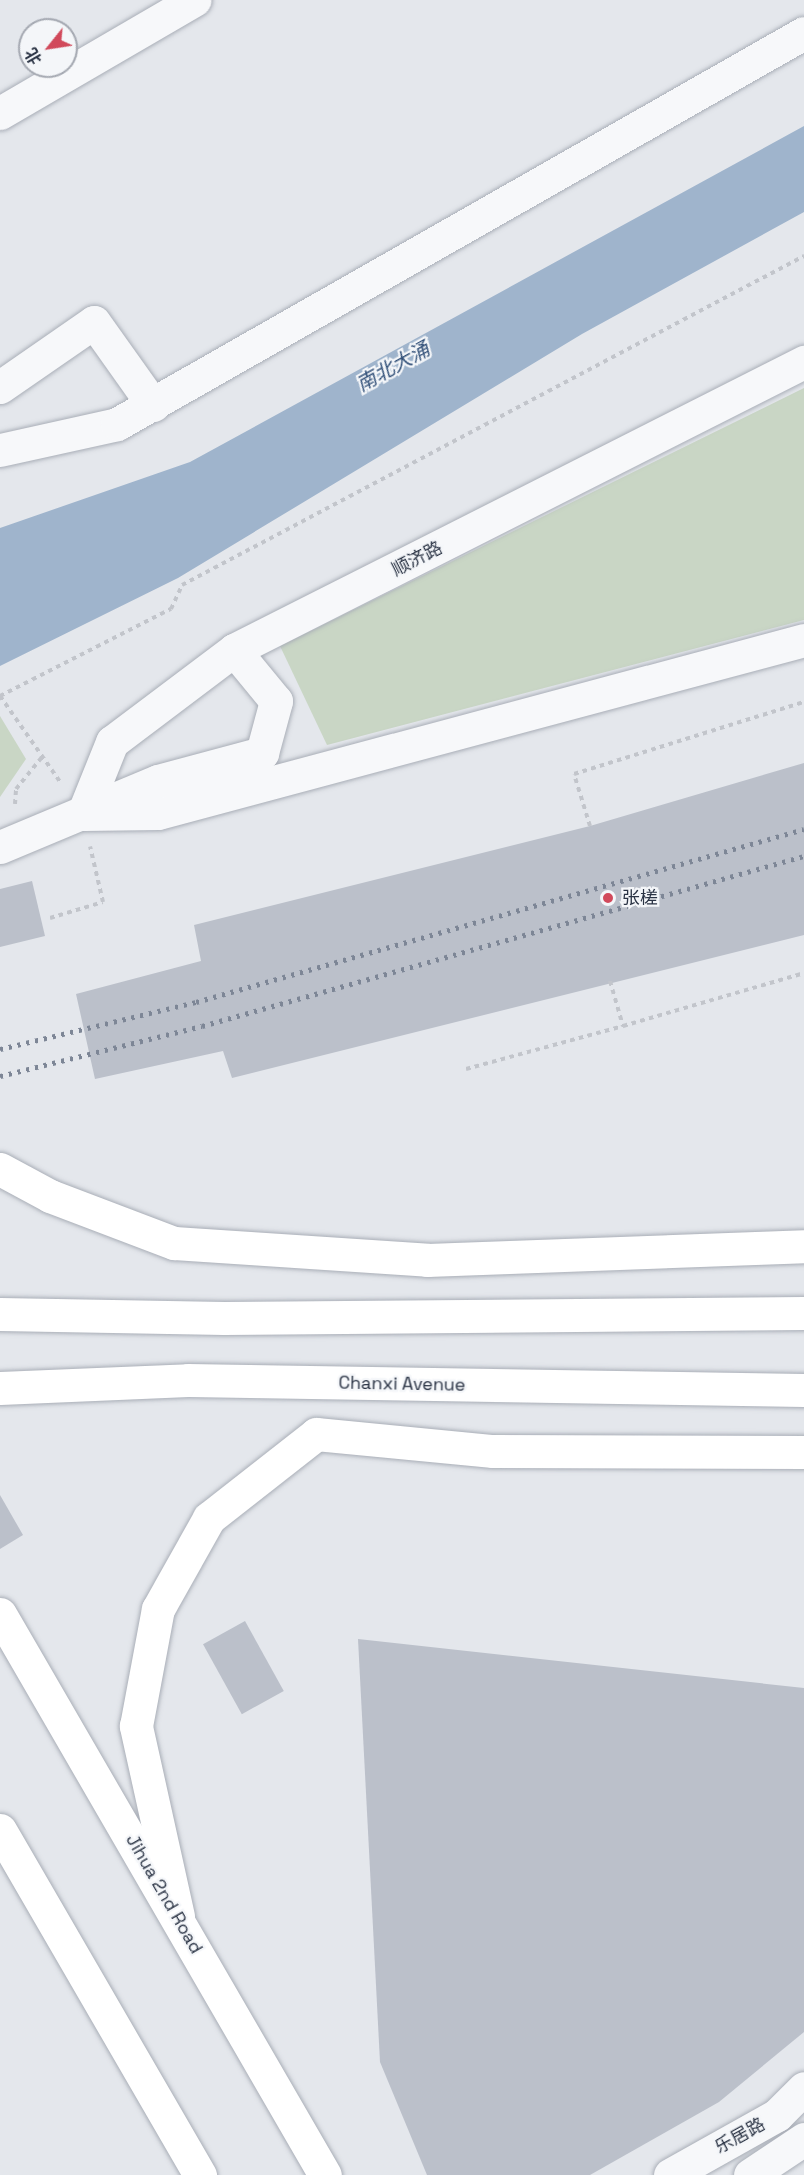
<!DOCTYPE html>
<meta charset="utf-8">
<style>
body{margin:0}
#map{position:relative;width:804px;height:2175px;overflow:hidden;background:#e4e7ec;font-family:"Space Grotesk","Noto Sans SC",sans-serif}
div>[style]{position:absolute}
.green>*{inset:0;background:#c9d6c5}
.water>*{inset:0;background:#9fb4cc}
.building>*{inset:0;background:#bbc0ca;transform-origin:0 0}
.path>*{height:4px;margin-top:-2px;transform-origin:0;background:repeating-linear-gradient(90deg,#c2c5cb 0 4.5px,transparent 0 9px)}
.roads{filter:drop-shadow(0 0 2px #a9aeb7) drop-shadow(0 0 2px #a9aeb7)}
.minor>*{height:33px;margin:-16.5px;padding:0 16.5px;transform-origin:16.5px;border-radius:16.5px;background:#f7f8fa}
.major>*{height:33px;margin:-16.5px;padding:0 16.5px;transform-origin:16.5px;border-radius:16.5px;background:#fff}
.highway>*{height:33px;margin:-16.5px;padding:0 16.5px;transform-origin:16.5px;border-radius:16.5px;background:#fff}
.rail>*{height:4.5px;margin-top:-2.25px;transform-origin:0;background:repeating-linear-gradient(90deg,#7d8696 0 3px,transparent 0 9px)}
.dots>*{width:16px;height:16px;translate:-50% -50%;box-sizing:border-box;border:3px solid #f4f6f9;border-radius:50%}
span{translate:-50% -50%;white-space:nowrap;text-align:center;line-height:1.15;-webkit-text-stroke:4.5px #f4f6f9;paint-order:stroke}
.street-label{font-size:18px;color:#2b3445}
.poi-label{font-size:18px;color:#2b3445}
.left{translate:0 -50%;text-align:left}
.water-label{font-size:20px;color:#34527a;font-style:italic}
.north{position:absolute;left:18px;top:18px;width:60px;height:60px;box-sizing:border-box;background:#f4f6f9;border:2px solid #a4a8b1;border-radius:50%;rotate:240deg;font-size:16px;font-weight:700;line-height:24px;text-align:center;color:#2b3445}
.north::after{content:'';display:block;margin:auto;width:21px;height:27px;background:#d1495b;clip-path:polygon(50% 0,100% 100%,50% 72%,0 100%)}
</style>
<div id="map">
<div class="green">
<div style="clip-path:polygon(804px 388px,804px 620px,327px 745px,280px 646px)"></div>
<div style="clip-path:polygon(0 716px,26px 759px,0 797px)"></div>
</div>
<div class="water">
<div style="clip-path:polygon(804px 126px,804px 212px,582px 334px,178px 578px,0 666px,0 528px,190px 462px)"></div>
</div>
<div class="building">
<div style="clip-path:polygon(804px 763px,804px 935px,232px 1078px,223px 1051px,95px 1079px,76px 994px,201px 961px,194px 925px,590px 826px)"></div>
<div style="clip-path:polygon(32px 881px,45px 936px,0 947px,0 889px)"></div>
<div style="clip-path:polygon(0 1495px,23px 1535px,0 1549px)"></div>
<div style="left:245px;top:1621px;width:80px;height:48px;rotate:61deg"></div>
<div style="clip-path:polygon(358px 1639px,804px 1688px,804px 2032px,719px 2102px,590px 2175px,427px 2175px,380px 2062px)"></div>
</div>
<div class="path">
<div style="left:0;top:696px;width:192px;rotate:-27deg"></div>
<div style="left:171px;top:609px;width:26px;rotate:-65deg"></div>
<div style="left:182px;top:585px;width:704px;rotate:-27.88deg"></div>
<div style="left:0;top:696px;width:106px;rotate:55deg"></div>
<div style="left:15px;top:804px;width:15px;rotate:-86deg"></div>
<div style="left:16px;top:789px;width:41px;rotate:-50.9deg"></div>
<div style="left:590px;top:826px;width:54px;rotate:-107.1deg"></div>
<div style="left:574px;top:774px;width:241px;rotate:-17.4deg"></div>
<div style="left:50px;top:918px;width:55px;rotate:-16.8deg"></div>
<div style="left:103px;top:902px;width:57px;rotate:-103.1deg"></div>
<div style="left:610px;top:981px;width:47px;rotate:73.9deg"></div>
<div style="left:623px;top:1026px;width:189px;rotate:-16.3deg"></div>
<div style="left:466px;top:1069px;width:163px;rotate:-15.3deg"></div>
</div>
<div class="roads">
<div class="minor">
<div style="left:0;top:113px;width:225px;rotate:-30.2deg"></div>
<div style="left:0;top:387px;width:114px;rotate:-34.7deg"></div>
<div style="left:94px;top:322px;width:102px;rotate:54.6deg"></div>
<div style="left:0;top:450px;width:120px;rotate:-12.5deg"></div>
<div style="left:117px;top:424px;width:790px;rotate:-29.65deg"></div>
<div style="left:83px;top:814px;width:78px;rotate:-68.1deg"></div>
<div style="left:112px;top:742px;width:153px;rotate:-37deg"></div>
<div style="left:234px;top:650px;width:639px;rotate:-26.81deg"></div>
<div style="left:83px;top:814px;width:75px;rotate:-0.8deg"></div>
<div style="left:158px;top:813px;width:669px;rotate:-14.99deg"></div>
<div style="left:0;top:847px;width:171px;rotate:-22.7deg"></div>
<div style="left:158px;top:781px;width:108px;rotate:-15.1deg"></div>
<div style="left:262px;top:753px;width:54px;rotate:-74.9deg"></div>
<div style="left:276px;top:701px;width:66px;rotate:-129.5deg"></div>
<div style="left:670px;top:2175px;width:123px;rotate:-29.3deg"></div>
<div style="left:777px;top:2115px;width:38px;rotate:-45deg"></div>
<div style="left:750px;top:2175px;width:65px;rotate:-33.7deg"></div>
</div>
<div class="major">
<div style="left:0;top:1614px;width:648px;rotate:59.92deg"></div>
<div style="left:0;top:1830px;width:399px;rotate:59.9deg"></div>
</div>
<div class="highway">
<div style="left:0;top:1169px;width:57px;rotate:28.4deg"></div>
<div style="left:50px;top:1196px;width:133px;rotate:20.8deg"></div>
<div style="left:174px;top:1243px;width:254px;rotate:3.8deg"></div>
<div style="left:427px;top:1260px;width:377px;rotate:-2.1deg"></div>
<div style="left:0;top:1314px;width:224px;rotate:1deg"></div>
<div style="left:224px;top:1318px;width:580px;rotate:-0.49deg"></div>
<div style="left:0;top:1388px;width:188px;rotate:-2.4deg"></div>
<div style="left:188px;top:1380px;width:616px;rotate:0.93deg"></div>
<div style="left:178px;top:1916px;width:195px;rotate:-102.5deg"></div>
<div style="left:136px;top:1726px;width:119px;rotate:-79.4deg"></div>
<div style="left:158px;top:1609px;width:104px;rotate:-60.7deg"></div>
<div style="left:209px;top:1518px;width:136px;rotate:-38.1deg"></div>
<div style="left:316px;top:1434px;width:178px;rotate:5.5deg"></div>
<div style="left:493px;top:1451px;width:311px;rotate:0.2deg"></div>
</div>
</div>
<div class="rail">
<div style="left:0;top:1049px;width:202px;rotate:-13.5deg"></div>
<div style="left:196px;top:1002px;width:632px;rotate:-15.88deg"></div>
<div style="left:0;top:1076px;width:208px;rotate:-13.9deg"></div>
<div style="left:202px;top:1026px;width:626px;rotate:-15.77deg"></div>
</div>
<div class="dots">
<div style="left:608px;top:898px;background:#d1495b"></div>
</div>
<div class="street-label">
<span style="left:417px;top:559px;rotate:-27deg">顺济路</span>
<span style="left:402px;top:1384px;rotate:1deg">Chanxi Avenue</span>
<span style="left:164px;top:1894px;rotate:60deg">Jihua 2nd Road</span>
<span style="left:740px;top:2136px;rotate:-29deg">乐居路</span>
</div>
<div class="poi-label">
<span class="left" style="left:622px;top:898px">张槎</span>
</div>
<div class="water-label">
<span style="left:393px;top:367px;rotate:-29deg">南北大涌</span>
</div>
<div class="north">北</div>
</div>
